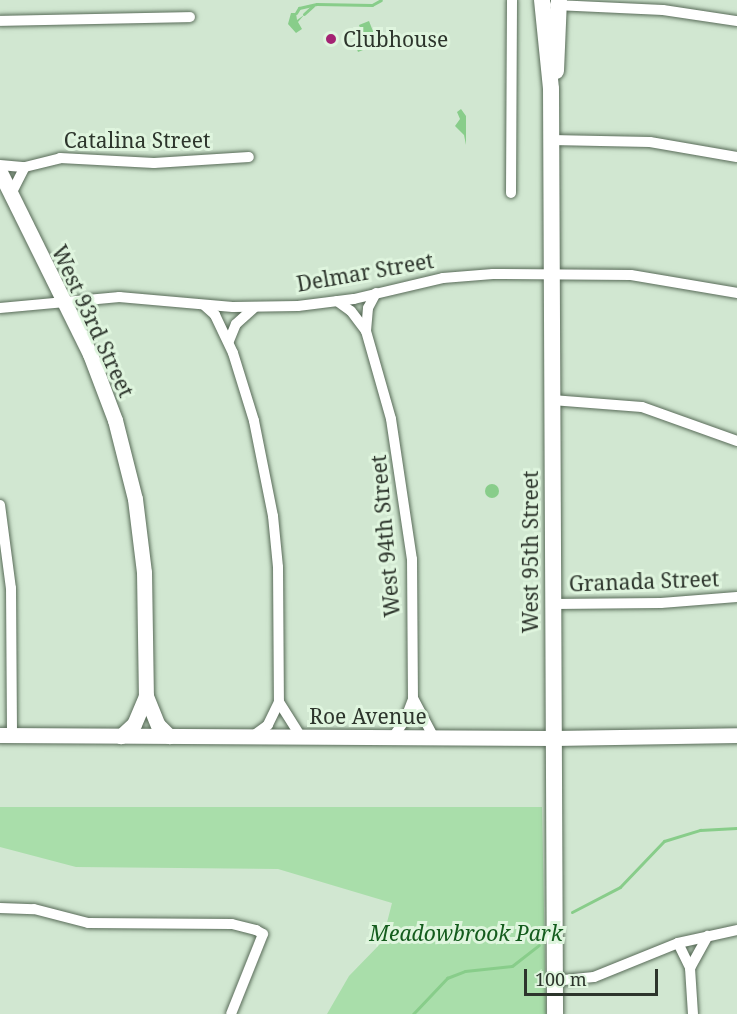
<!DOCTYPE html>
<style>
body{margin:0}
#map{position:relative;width:737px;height:1014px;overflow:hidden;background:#d1e7d1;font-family:"Noto Serif",serif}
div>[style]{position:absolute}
.green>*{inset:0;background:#a9deaa}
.water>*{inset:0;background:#88cd8a}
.round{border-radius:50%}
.stream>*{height:3px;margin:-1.5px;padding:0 1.5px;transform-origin:1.5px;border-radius:1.5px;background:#88cd8a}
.roads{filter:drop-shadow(0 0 2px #586b58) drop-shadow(0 0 2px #586b58)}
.street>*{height:10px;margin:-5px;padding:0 5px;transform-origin:5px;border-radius:5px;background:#fff}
.secondary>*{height:15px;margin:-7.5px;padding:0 7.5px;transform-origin:7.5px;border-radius:7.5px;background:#fff}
.primary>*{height:16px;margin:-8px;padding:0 8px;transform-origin:8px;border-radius:8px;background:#fff}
.dots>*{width:16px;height:16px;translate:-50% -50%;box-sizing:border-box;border:3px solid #dff5de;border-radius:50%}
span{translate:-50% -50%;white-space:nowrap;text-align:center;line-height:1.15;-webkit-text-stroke:6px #dff5de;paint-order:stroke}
.poi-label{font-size:21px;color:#2d352c}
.left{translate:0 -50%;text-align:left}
.street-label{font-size:21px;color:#2d352c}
.park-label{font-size:21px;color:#145c1d;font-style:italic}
.scale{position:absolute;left:524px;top:969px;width:134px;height:27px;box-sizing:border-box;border:3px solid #2d352c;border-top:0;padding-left:8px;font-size:18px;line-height:21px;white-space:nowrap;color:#2d352c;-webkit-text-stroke:4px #dff5de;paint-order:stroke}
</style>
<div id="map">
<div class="green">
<div style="clip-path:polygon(0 807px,542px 807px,546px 1014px,327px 1014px,349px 976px,382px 942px,392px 903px,278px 869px,76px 867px,0 847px)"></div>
</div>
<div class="water">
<div style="clip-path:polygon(291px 13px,296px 13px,297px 20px,304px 15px,298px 22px,302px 29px,296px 33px,288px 24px)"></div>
<div style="clip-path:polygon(369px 21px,378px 44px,358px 52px,354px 41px,363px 37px,359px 25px)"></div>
<div style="clip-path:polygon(461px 109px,466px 116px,466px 145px,464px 135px,455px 126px,460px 119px,457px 112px)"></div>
<div class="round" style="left:485px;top:484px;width:14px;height:14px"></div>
</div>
<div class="stream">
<div style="left:296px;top:13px;width:6px;rotate:-59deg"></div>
<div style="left:299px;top:8px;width:18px;rotate:-13deg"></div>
<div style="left:317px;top:4px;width:55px;rotate:1deg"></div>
<div style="left:372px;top:5px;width:10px;rotate:-29deg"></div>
<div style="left:304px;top:14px;width:12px;rotate:-42deg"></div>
<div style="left:572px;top:912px;width:54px;rotate:-27.5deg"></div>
<div style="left:620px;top:887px;width:64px;rotate:-46.3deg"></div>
<div style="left:664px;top:841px;width:38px;rotate:-17deg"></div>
<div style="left:700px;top:830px;width:37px;rotate:-3deg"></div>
<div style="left:413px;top:1014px;width:50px;rotate:-46.6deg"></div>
<div style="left:447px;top:978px;width:19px;rotate:-21deg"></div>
<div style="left:465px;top:971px;width:47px;rotate:-6.1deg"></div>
<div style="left:512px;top:966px;width:34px;rotate:-38deg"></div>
</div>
<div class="roads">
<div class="street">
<div style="left:555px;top:5px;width:108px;rotate:2.7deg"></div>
<div style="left:663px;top:10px;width:75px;rotate:8.5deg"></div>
<div style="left:0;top:21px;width:190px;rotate:-1.2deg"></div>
<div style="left:551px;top:140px;width:99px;rotate:1.2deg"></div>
<div style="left:650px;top:142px;width:88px;rotate:9.8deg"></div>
<div style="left:0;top:165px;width:25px;rotate:5deg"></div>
<div style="left:25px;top:167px;width:36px;rotate:-14deg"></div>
<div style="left:60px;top:158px;width:94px;rotate:3deg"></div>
<div style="left:154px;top:163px;width:95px;rotate:-3.6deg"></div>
<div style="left:511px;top:193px;width:193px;rotate:-89.7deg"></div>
<div style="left:11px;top:194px;width:30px;rotate:-63deg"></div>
<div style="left:337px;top:301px;width:17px;rotate:36deg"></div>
<div style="left:351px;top:311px;width:25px;rotate:53deg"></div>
<div style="left:366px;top:331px;width:91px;rotate:74.1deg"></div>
<div style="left:391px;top:419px;width:142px;rotate:81.5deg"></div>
<div style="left:412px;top:559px;width:139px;rotate:89.6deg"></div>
<div style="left:413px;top:698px;width:43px;rotate:62.2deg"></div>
<div style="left:204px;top:305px;width:15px;rotate:42deg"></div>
<div style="left:215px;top:315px;width:42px;rotate:64.7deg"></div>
<div style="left:233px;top:353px;width:71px;rotate:72.8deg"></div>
<div style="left:254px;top:421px;width:97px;rotate:78.7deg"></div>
<div style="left:273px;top:516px;width:51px;rotate:84.4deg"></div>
<div style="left:278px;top:567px;width:135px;rotate:89.6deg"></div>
<div style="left:279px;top:702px;width:25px;rotate:116deg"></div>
<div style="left:268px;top:725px;width:17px;rotate:144deg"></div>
<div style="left:0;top:308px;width:120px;rotate:-5.3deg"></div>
<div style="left:119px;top:297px;width:114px;rotate:5deg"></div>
<div style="left:233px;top:307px;width:65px;rotate:-0.9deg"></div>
<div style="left:298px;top:306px;width:56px;rotate:-7.1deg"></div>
<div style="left:354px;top:299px;width:91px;rotate:-13.3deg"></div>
<div style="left:443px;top:278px;width:50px;rotate:-4.6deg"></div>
<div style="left:493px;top:274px;width:138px;rotate:0.4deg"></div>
<div style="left:631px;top:275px;width:108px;rotate:9.6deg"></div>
<div style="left:366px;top:331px;width:23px;rotate:-85deg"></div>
<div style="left:368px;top:308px;width:17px;rotate:-62deg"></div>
<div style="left:229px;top:341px;width:18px;rotate:-68deg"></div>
<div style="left:236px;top:324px;width:24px;rotate:-42deg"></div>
<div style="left:552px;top:400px;width:90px;rotate:4.4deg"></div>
<div style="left:642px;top:407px;width:101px;rotate:19.7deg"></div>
<div style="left:0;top:505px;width:84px;rotate:82.5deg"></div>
<div style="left:11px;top:588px;width:147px;rotate:89.6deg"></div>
<div style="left:553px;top:604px;width:108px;rotate:-0.5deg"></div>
<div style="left:661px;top:603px;width:76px;rotate:-4.5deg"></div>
<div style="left:279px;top:702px;width:41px;rotate:57.8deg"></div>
<div style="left:393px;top:737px;width:21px;rotate:-55deg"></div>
<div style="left:405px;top:720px;width:22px;rotate:-69deg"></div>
<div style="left:0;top:908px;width:34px;rotate:2deg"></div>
<div style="left:34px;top:909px;width:56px;rotate:14.5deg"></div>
<div style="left:88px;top:923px;width:144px;rotate:0.4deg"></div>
<div style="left:232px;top:924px;width:25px;rotate:14deg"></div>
<div style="left:256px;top:930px;width:8px;rotate:30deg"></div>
<div style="left:263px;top:934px;width:86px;rotate:111.8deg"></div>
<div style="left:678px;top:943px;width:28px;rotate:64deg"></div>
<div style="left:690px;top:968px;width:46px;rotate:86.3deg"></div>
<div style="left:690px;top:968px;width:37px;rotate:-61deg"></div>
<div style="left:554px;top:981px;width:40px;rotate:-5.7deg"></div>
<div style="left:594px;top:977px;width:91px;rotate:-22deg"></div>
<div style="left:678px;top:943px;width:60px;rotate:-12.4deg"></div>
</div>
<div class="secondary">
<div style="left:0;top:172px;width:203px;rotate:63.7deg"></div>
<div style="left:90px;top:354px;width:71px;rotate:69.3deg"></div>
<div style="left:115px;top:420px;width:81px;rotate:75.8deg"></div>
<div style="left:135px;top:499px;width:74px;rotate:83deg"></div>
<div style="left:144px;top:572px;width:124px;rotate:89.1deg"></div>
<div style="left:146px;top:696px;width:30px;rotate:113deg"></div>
<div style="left:134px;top:724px;width:18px;rotate:137deg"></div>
<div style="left:146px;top:696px;width:31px;rotate:68deg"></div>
<div style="left:158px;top:725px;width:16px;rotate:45deg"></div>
<div style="left:0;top:735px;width:554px;rotate:0.31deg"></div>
<div style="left:554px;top:738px;width:183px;rotate:-0.9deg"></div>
</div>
<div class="primary">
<div style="left:542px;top:0;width:89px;rotate:84.2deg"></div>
<div style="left:551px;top:89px;width:925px;rotate:89.75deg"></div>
<div style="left:556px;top:71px;width:71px;rotate:-87.6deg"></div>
</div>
</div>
<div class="dots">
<div style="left:331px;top:39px;background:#a42373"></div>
</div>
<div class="poi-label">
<span class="left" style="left:343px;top:39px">Clubhouse</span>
</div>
<div class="street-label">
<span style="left:137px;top:140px">Catalina Street</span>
<span style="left:365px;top:272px;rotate:-10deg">Delmar Street</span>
<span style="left:93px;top:321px;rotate:65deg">West 93rd Street</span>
<span style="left:385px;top:536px;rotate:-95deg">West 94th Street</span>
<span style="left:530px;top:552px;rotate:-90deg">West 95th Street</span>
<span style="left:644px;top:581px;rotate:-2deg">Granada Street</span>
<span style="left:368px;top:716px">Roe Avenue</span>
</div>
<div class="park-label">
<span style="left:466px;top:933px">Meadowbrook Park</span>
</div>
<div class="scale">100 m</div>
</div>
